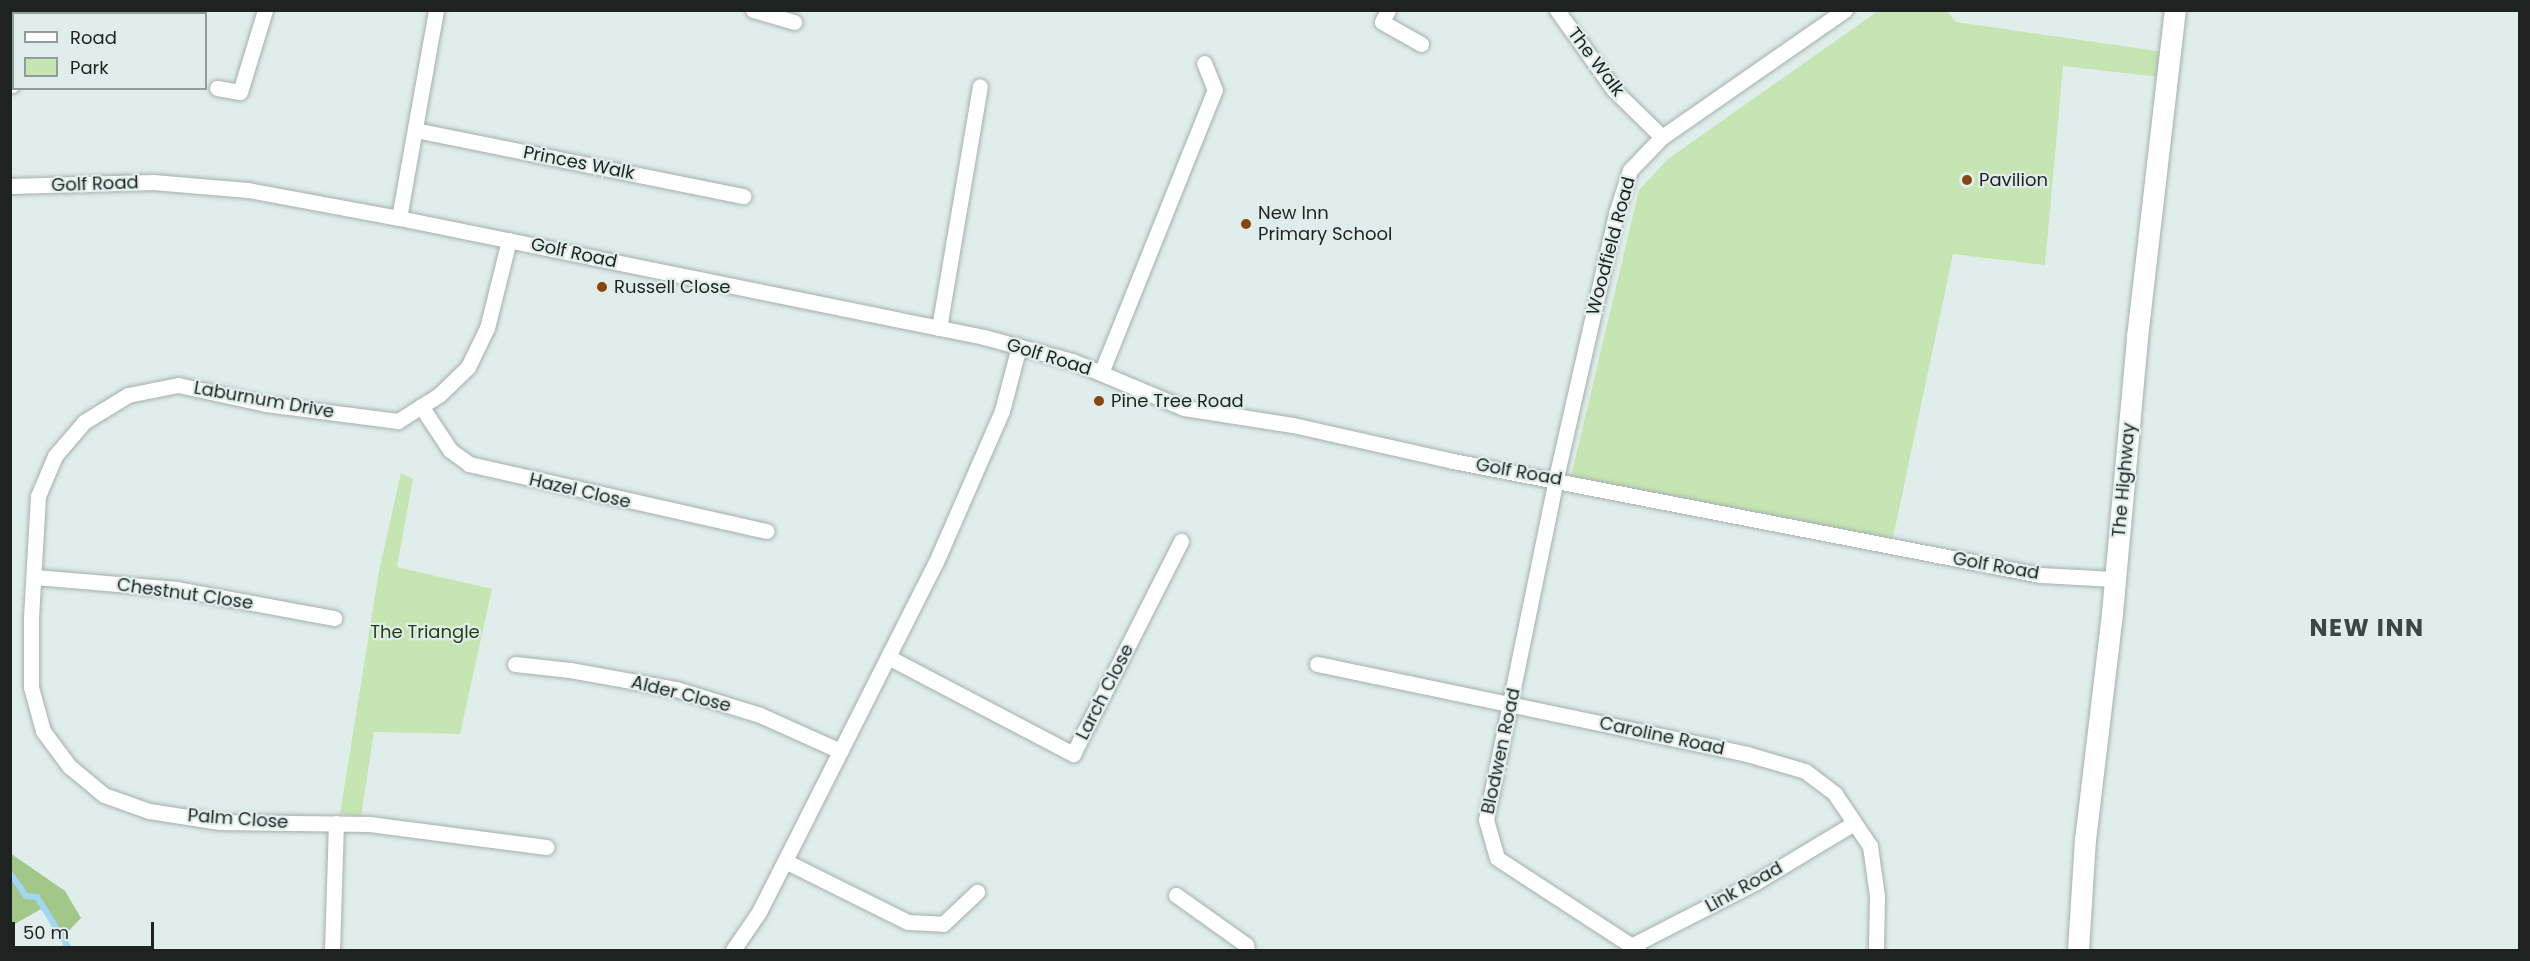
<!DOCTYPE html>
<style>
body{margin:0}
#map{position:relative;width:2530px;height:961px;overflow:hidden;background:#e0eeeb;font-family:Poppins,sans-serif}
div>[style]{position:absolute}
.green>*{inset:0;background:#c7e4b3}
.forest>*{inset:0;background:#a3c689}
.stream>*{height:6px;margin:-3px;padding:0 3px;transform-origin:3px;border-radius:3px;background:#a1d6f9}
.roads{filter:drop-shadow(0 0 2px #a3b0ae) drop-shadow(0 0 2px #a3b0ae)}
.street>*{height:15px;margin:-7.5px;padding:0 7.5px;transform-origin:7.5px;border-radius:7.5px;background:#fff}
.secondary>*{height:21px;margin:-10.5px;padding:0 10.5px;transform-origin:10.5px;border-radius:10.5px;background:#fff}
.dots>*{width:16px;height:16px;translate:-50% -50%;box-sizing:border-box;border:3px solid #e0eeeb;border-radius:50%}
span{translate:-50% -50%;white-space:nowrap;text-align:center;line-height:1.15;-webkit-text-stroke:4.5px #e0eeeb;paint-order:stroke}
.street-label{font-size:18px;color:#1e2322}
.poi-label{font-size:18px;color:#1e2322}
.left{translate:0 -50%;text-align:left}
.park-label{font-size:18px;color:#273e13}
.district-label{font-size:24px;color:#3b4745;font-weight:700;letter-spacing:1.5px}
.frame{position:absolute;inset:0;border:12px solid #1e2322;pointer-events:none}
.legend{position:absolute;left:12px;top:12px;width:195px;height:78px;box-sizing:border-box;background:#e0eeeb;border:2px solid #929d9b;margin:0;padding:8px 10px;list-style:none;font-size:18px;color:#1e2322}
.legend li{display:flex;align-items:center;gap:12px;height:30px}
.legend b{width:30px;border:2px solid #929d9b}
.scale{position:absolute;left:12px;top:922px;width:142px;height:27px;box-sizing:border-box;border:3px solid #1e2322;border-top:0;padding-left:8px;font-size:18px;line-height:21px;white-space:nowrap;color:#1e2322;-webkit-text-stroke:4px #e0eeeb;paint-order:stroke}
</style>
<div id="map">
<div class="green">
<div style="clip-path:polygon(1878px 11px,1947px 11px,1956px 22px,2171px 53px,2168px 78px,2063px 66px,2045px 265px,1953px 254px,1891px 547px,1570px 481px,1639px 190px,1668px 159px)"></div>
<div style="clip-path:polygon(401px 473px,413px 479px,397px 567px,492px 589px,460px 734px,374px 732px,361px 816px,340px 814px,379px 571px)"></div>
</div>
<div class="forest">
<div style="clip-path:polygon(10px 853px,65px 891px,81px 918px,62px 938px,43px 908px,11px 926px)"></div>
</div>
<div class="stream">
<div style="left:10px;top:873px;width:28px;rotate:55deg"></div>
<div style="left:26px;top:896px;width:11px;rotate:5deg"></div>
<div style="left:37px;top:897px;width:62px;rotate:58.1deg"></div>
</div>
<div class="roads">
<div class="street">
<div style="left:753px;top:10px;width:43px;rotate:16.3deg"></div>
<div style="left:1388px;top:10px;width:13px;rotate:117deg"></div>
<div style="left:1382px;top:22px;width:45px;rotate:29.4deg"></div>
<div style="left:1557px;top:10px;width:98px;rotate:54.5deg"></div>
<div style="left:1614px;top:90px;width:67px;rotate:44.4deg"></div>
<div style="left:85px;top:14px;width:4px;rotate:-76deg"></div>
<div style="left:10px;top:85px;width:2px"></div>
<div style="left:217px;top:88px;width:23px;rotate:10deg"></div>
<div style="left:240px;top:92px;width:86px;rotate:-73deg"></div>
<div style="left:415px;top:130px;width:335px;rotate:11.4deg"></div>
<div style="left:10px;top:186px;width:143px;rotate:-1.6deg"></div>
<div style="left:153px;top:182px;width:95px;rotate:4.8deg"></div>
<div style="left:248px;top:190px;width:154px;rotate:10.5deg"></div>
<div style="left:399px;top:218px;width:597px;rotate:11.5deg"></div>
<div style="left:984px;top:337px;width:91px;rotate:15.3deg"></div>
<div style="left:1072px;top:361px;width:121px;rotate:22.8deg"></div>
<div style="left:1184px;top:408px;width:110px;rotate:8.9deg"></div>
<div style="left:1293px;top:425px;width:164px;rotate:12.7deg"></div>
<div style="left:1453px;top:461px;width:598px;rotate:10.99deg"></div>
<div style="left:2040px;top:575px;width:75px;rotate:3.1deg"></div>
<div style="left:399px;top:218px;width:211px;rotate:-79.9deg"></div>
<div style="left:509px;top:240px;width:91px;rotate:104deg"></div>
<div style="left:487px;top:328px;width:43px;rotate:116deg"></div>
<div style="left:468px;top:367px;width:40px;rotate:136deg"></div>
<div style="left:439px;top:395px;width:49px;rotate:147.6deg"></div>
<div style="left:398px;top:421px;width:133px;rotate:-172.7deg"></div>
<div style="left:266px;top:404px;width:90px;rotate:-167.8deg"></div>
<div style="left:178px;top:385px;width:51px;rotate:168.7deg"></div>
<div style="left:128px;top:395px;width:52px;rotate:148.5deg"></div>
<div style="left:84px;top:422px;width:45px;rotate:130.5deg"></div>
<div style="left:55px;top:456px;width:43px;rotate:113deg"></div>
<div style="left:38px;top:496px;width:122px;rotate:93.3deg"></div>
<div style="left:31px;top:618px;width:69px;rotate:90deg"></div>
<div style="left:31px;top:687px;width:46px;rotate:74.7deg"></div>
<div style="left:43px;top:731px;width:44px;rotate:53.4deg"></div>
<div style="left:69px;top:766px;width:45px;rotate:39.6deg"></div>
<div style="left:104px;top:795px;width:48px;rotate:19.6deg"></div>
<div style="left:149px;top:811px;width:72px;rotate:8.8deg"></div>
<div style="left:220px;top:822px;width:149px;rotate:0.8deg"></div>
<div style="left:369px;top:824px;width:179px;rotate:7.4deg"></div>
<div style="left:939px;top:328px;width:245px;rotate:-80.4deg"></div>
<div style="left:1101px;top:373px;width:305px;rotate:-68.1deg"></div>
<div style="left:1215px;top:90px;width:29px;rotate:-112deg"></div>
<div style="left:421px;top:406px;width:53px;rotate:56.6deg"></div>
<div style="left:450px;top:450px;width:24px;rotate:36deg"></div>
<div style="left:469px;top:464px;width:305px;rotate:12.7deg"></div>
<div style="left:35px;top:577px;width:143px;rotate:4.8deg"></div>
<div style="left:177px;top:589px;width:160px;rotate:10.5deg"></div>
<div style="left:890px;top:658px;width:207px;rotate:27.7deg"></div>
<div style="left:1073px;top:754px;width:239px;rotate:-63.1deg"></div>
<div style="left:515px;top:664px;width:55px;rotate:6.2deg"></div>
<div style="left:570px;top:670px;width:108px;rotate:10.2deg"></div>
<div style="left:676px;top:689px;width:88px;rotate:17.2deg"></div>
<div style="left:760px;top:715px;width:88px;rotate:24.2deg"></div>
<div style="left:1317px;top:664px;width:439px;rotate:11.8deg"></div>
<div style="left:1747px;top:754px;width:60px;rotate:16.3deg"></div>
<div style="left:1805px;top:771px;width:38px;rotate:37deg"></div>
<div style="left:1835px;top:794px;width:63px;rotate:56.1deg"></div>
<div style="left:1870px;top:846px;width:50px;rotate:82deg"></div>
<div style="left:1877px;top:896px;width:54px;rotate:91.1deg"></div>
<div style="left:785px;top:861px;width:137px;rotate:26.4deg"></div>
<div style="left:908px;top:922px;width:35px;rotate:3deg"></div>
<div style="left:943px;top:924px;width:47px;rotate:-43.3deg"></div>
<div style="left:1176px;top:895px;width:86px;rotate:35.5deg"></div>
<div style="left:1246px;top:945px;width:5px;rotate:79deg"></div>
<div style="left:1631px;top:946px;width:140px;rotate:-27.1deg"></div>
<div style="left:1756px;top:882px;width:114px;rotate:-31deg"></div>
<div style="left:332px;top:950px;width:127px;rotate:-88.2deg"></div>
<div style="left:733px;top:950px;width:46px;rotate:-55.6deg"></div>
<div style="left:759px;top:912px;width:392px;rotate:-63.2deg"></div>
<div style="left:936px;top:562px;width:165px;rotate:-66.4deg"></div>
<div style="left:1002px;top:411px;width:67px;rotate:-75.3deg"></div>
<div style="left:1638px;top:950px;width:168px;rotate:-146.9deg"></div>
<div style="left:1497px;top:858px;width:40px;rotate:-106deg"></div>
<div style="left:1486px;top:820px;width:349px;rotate:-78.4deg"></div>
<div style="left:1556px;top:478px;width:272px;rotate:-77.2deg"></div>
<div style="left:1616px;top:213px;width:45px;rotate:-72deg"></div>
<div style="left:1630px;top:170px;width:46px;rotate:-45.9deg"></div>
<div style="left:1662px;top:137px;width:223px;rotate:-34.8deg"></div>
</div>
<div class="secondary">
<div style="left:2078px;top:950px;width:110px;rotate:-86.4deg"></div>
<div style="left:2085px;top:840px;width:229px;rotate:-83.2deg"></div>
<div style="left:2112px;top:613px;width:277px;rotate:-84.8deg"></div>
<div style="left:2137px;top:337px;width:329px;rotate:-83.4deg"></div>
</div>
</div>
<div class="dots">
<div style="left:1967px;top:180px;background:#874610"></div>
<div style="left:1246px;top:224px;background:#874610"></div>
<div style="left:602px;top:287px;background:#874610"></div>
<div style="left:1099px;top:401px;background:#874610"></div>
</div>
<div class="street-label">
<span style="left:1596px;top:62px;rotate:53deg">The Walk</span>
<span style="left:579px;top:163px;rotate:11deg">Princes Walk</span>
<span style="left:95px;top:184px;rotate:-2deg">Golf Road</span>
<span style="left:1611px;top:246px;rotate:-75deg">Woodfield Road</span>
<span style="left:574px;top:253px;rotate:12deg">Golf Road</span>
<span style="left:1049px;top:357px;rotate:17deg">Golf Road</span>
<span style="left:264px;top:400px;rotate:10deg">Laburnum Drive</span>
<span style="left:1519px;top:472px;rotate:10deg">Golf Road</span>
<span style="left:2124px;top:480px;rotate:-85deg">The Highway</span>
<span style="left:580px;top:491px;rotate:13deg">Hazel Close</span>
<span style="left:1996px;top:566px;rotate:10deg">Golf Road</span>
<span style="left:185px;top:594px;rotate:8deg">Chestnut Close</span>
<span style="left:1105px;top:692px;rotate:-63deg">Larch Close</span>
<span style="left:681px;top:694px;rotate:14deg">Alder Close</span>
<span style="left:1662px;top:736px;rotate:12deg">Caroline Road</span>
<span style="left:1501px;top:751px;rotate:-78deg">Blodwen Road</span>
<span style="left:238px;top:819px;rotate:4deg">Palm Close</span>
<span style="left:1744px;top:887px;rotate:-29deg">Link Road</span>
</div>
<div class="poi-label">
<span class="left" style="left:1979px;top:180px">Pavilion</span>
<span class="left" style="left:1258px;top:224px">New Inn<br>Primary School</span>
<span class="left" style="left:614px;top:287px">Russell Close</span>
<span class="left" style="left:1111px;top:401px">Pine Tree Road</span>
</div>
<div class="park-label">
<span style="left:425px;top:632px">The Triangle</span>
</div>
<div class="district-label">
<span style="left:2367px;top:628px">NEW INN</span>
</div>
<div class="frame"></div>
<ul class="legend">
<li><b style="height:8px;background:#fff"></b>Road</li>
<li><b style="height:16px;background:#c7e4b3"></b>Park</li>
</ul>
<div class="scale">50 m</div>
</div>
